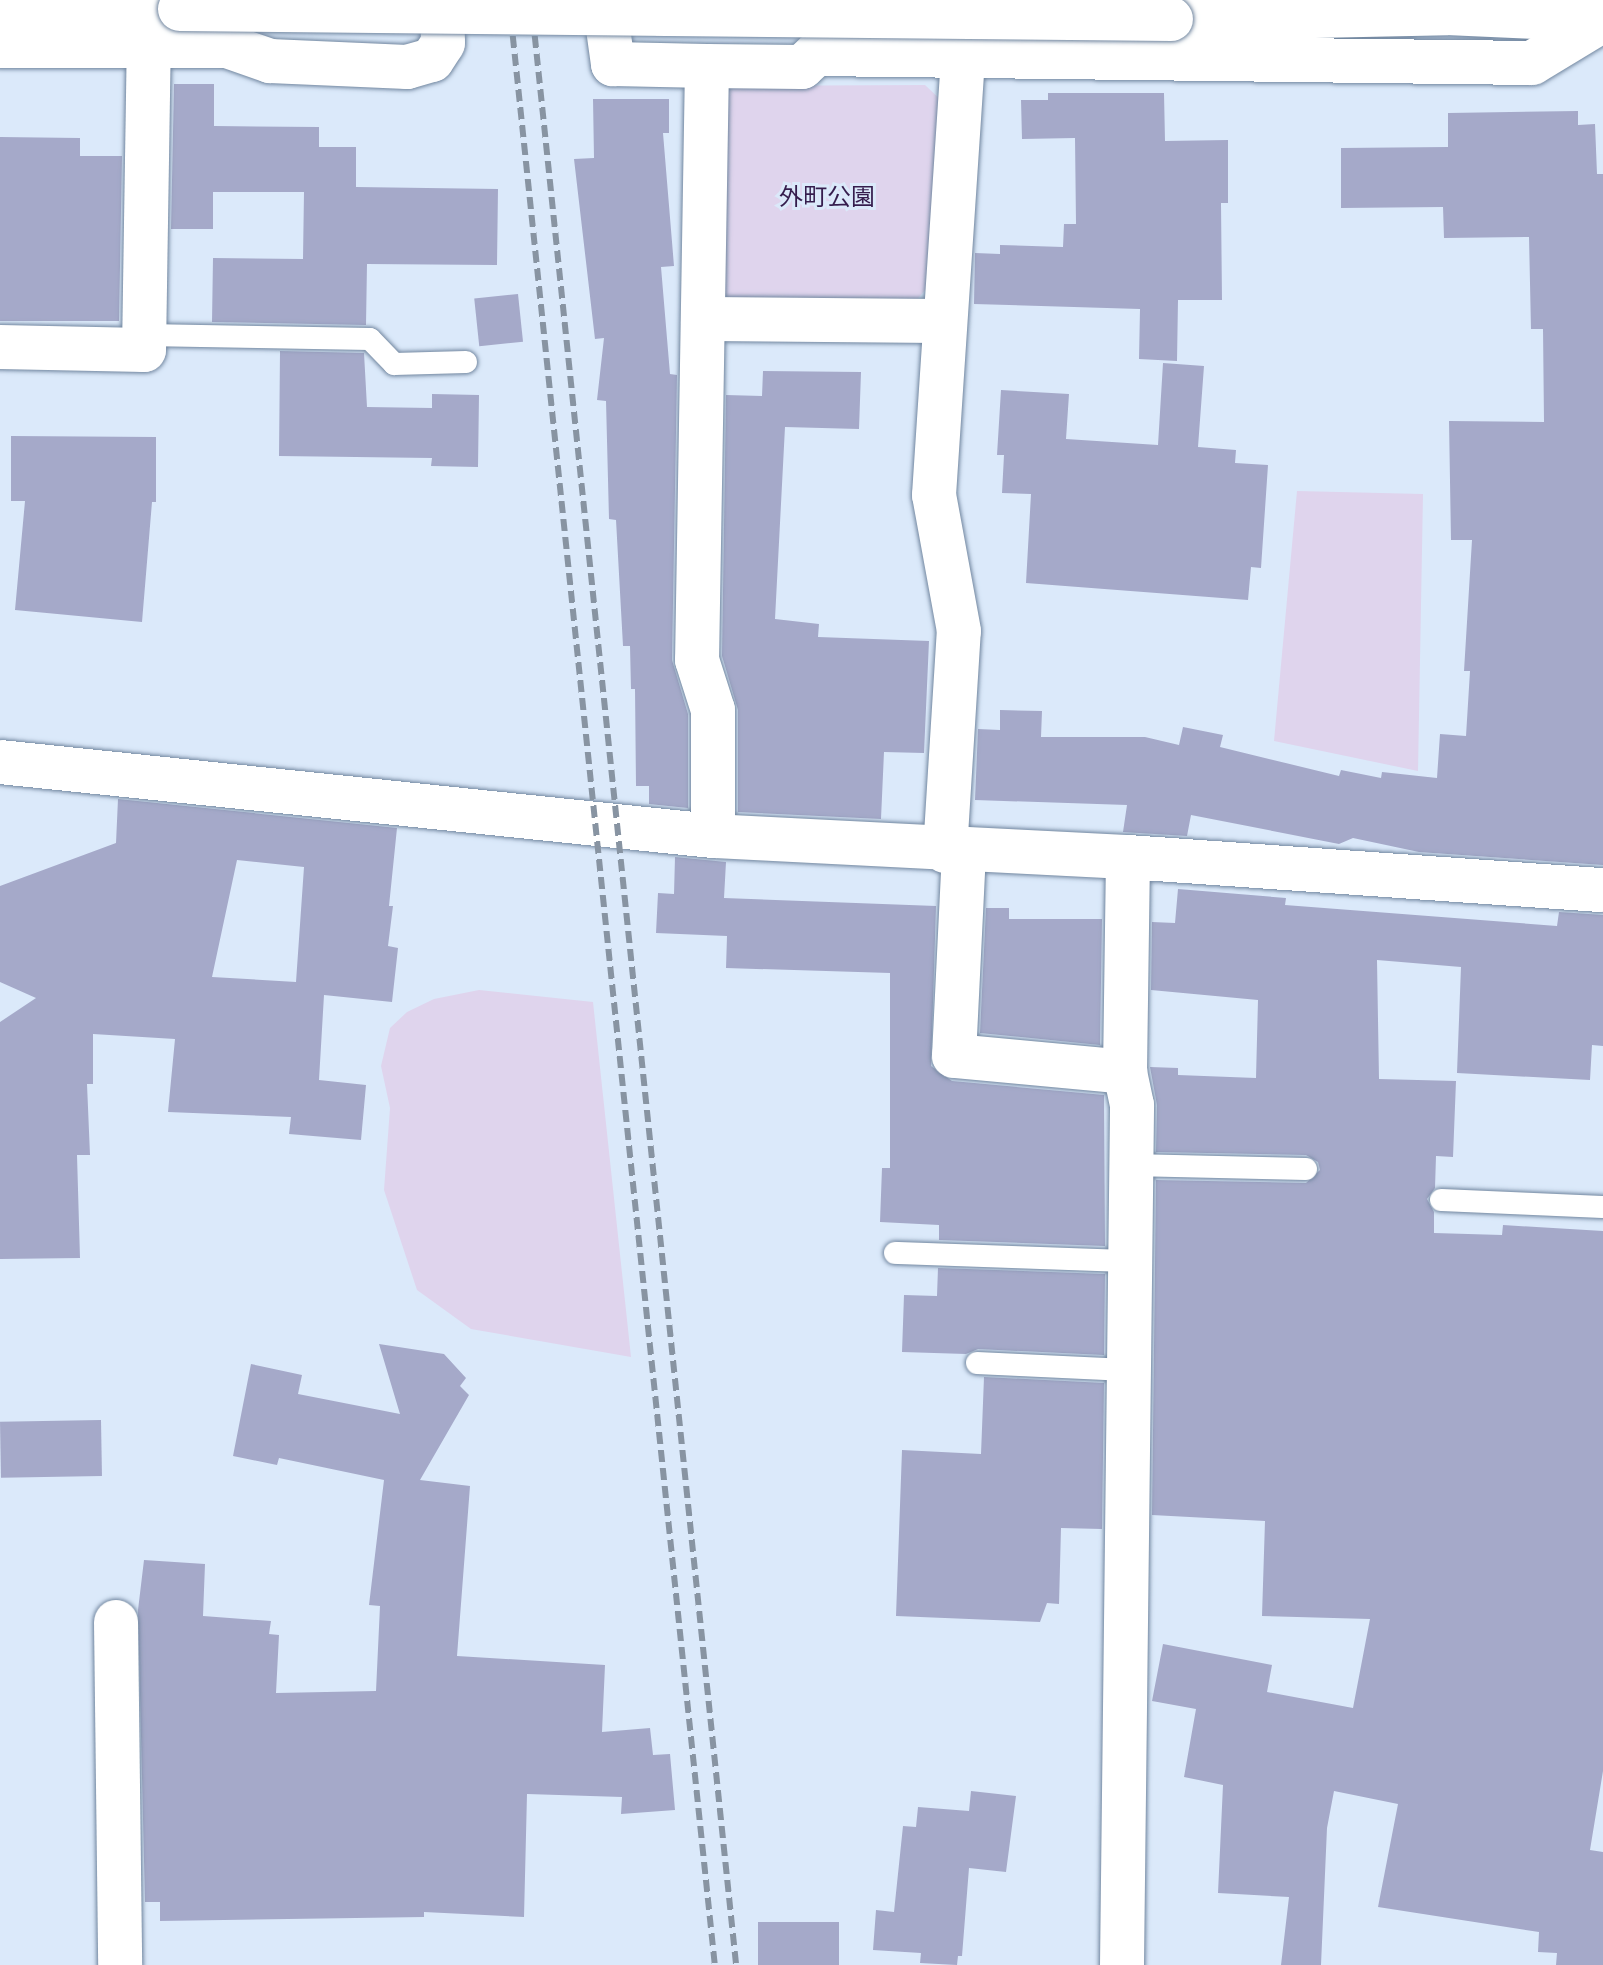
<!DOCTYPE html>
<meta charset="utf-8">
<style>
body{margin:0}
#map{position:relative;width:1603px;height:1965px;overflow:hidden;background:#dbe9fa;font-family:"Open Sans","Noto Sans JP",sans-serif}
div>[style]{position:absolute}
.green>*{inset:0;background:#dfd4ed}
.building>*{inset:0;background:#a5a9c9;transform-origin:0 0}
.roads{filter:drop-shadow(0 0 2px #71869f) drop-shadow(0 0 2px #71869f)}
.lane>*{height:22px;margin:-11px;padding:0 11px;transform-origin:11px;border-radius:11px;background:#fff}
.street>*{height:44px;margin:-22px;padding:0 22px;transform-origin:22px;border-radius:22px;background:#fff}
.secondary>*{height:44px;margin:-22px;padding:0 22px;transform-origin:22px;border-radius:22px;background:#fff}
.rail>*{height:6px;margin-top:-3px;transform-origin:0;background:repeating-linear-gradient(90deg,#8894a2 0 12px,transparent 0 18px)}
.bridges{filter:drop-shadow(0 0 2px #71869f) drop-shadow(0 0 2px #71869f)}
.secondary-bridge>*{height:44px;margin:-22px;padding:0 22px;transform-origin:22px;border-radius:22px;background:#fff}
span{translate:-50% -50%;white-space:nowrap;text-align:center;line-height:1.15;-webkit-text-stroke:6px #dbe9fa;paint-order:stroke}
.park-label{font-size:24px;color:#351d4d}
</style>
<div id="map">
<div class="green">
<div style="clip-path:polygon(925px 85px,943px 102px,926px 289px,909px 309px,734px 303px,721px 292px,719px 100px,729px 86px)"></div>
<div style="clip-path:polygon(1297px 491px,1423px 494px,1418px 771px,1274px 741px)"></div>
<div style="clip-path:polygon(479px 990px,593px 1002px,631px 1357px,471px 1329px,417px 1290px,384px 1190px,390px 1108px,381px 1066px,390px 1028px,407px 1012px,434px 999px)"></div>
</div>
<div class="building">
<div style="clip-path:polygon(174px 84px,214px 84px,214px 126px,319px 127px,319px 147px,356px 147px,356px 187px,498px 189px,497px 265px,367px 264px,366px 325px,212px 322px,213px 258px,303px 259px,304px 192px,213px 192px,213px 229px,171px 229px)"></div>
<div style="clip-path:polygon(1048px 93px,1164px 93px,1165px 141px,1228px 140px,1228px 203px,1221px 203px,1222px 300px,1178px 300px,1177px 361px,1139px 359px,1140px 309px,974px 304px,975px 253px,1000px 254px,1000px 245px,1063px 247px,1064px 224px,1076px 224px,1075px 138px,1022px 139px,1021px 100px,1048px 100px)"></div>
<div style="clip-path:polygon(593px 99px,669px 99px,669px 133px,663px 133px,674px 266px,661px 267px,670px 374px,677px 375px,672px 660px,688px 714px,688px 808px,649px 804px,649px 786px,636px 786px,635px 689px,631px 689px,630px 646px,623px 646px,616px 520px,609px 519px,606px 401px,597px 400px,604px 338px,595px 339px,574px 159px,594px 158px)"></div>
<div style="clip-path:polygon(1578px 111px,1578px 125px,1595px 124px,1597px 174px,1603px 174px,1603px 865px,1419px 852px,1353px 838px,1339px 844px,1191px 815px,1187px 836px,1123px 832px,1127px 805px,975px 800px,978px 729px,1000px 730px,1000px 710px,1042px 711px,1041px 737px,1145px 737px,1179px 745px,1183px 727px,1223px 735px,1220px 747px,1339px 776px,1341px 770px,1381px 778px,1382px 772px,1437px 778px,1440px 734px,1466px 736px,1470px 671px,1464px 671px,1472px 540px,1451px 540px,1449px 421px,1544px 422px,1543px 329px,1531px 329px,1529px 237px,1444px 238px,1443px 207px,1341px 208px,1341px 148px,1448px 147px,1448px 113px)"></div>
<div style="clip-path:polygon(0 137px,80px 138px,80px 156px,122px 156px,119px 321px,0 321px)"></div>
<div style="left:518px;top:294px;width:48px;height:44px;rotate:84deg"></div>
<div style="clip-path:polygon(280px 351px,364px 353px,367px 407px,432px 408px,432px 394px,479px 395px,478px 467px,431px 466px,432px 458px,279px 456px)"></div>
<div style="clip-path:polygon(1163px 363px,1204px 366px,1198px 447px,1236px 450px,1235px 463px,1268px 465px,1261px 568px,1251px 567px,1248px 600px,1026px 583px,1031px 494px,1002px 493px,1004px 455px,997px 455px,1001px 390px,1069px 394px,1066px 439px,1158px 445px)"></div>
<div style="clip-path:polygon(763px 371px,861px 372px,859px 429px,785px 427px,775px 619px,819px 624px,818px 637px,929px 641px,924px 753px,884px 752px,881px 819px,738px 812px,738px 710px,722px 656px,726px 395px,762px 396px)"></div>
<div style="clip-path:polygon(11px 436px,156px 437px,156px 502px,152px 502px,142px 622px,15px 610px,25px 501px,11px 501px)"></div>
<div style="clip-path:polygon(evenodd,118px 799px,397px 828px,389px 906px,393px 906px,388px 946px,398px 948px,392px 1002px,324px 995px,319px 1080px,366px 1085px,361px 1140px,289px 1134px,291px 1117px,168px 1112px,175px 1039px,93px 1034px,93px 1084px,87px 1084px,90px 1155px,77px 1155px,80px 1258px,0 1259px,0 1022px,36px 998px,0 982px,0 886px,116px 843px,118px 799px,237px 860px,304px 867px,296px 982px,212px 977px,237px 860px)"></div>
<div style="clip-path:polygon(675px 857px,726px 862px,724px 898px,936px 906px,931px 1066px,952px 1081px,1104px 1095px,1105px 1246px,939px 1240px,939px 1225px,880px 1222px,882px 1168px,890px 1168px,890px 973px,726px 968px,727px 936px,656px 933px,658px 893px,674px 894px)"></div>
<div style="clip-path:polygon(1178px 889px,1286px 898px,1285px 905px,1557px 926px,1559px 912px,1603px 915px,1603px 1046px,1592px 1045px,1590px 1080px,1457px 1073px,1461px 967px,1377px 960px,1379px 1079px,1456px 1081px,1453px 1157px,1436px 1156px,1435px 1188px,1427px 1199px,1434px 1212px,1434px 1233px,1502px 1235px,1503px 1225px,1603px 1231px,1603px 1771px,1590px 1850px,1603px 1852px,1603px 1965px,1556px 1965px,1557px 1953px,1538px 1952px,1539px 1932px,1378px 1907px,1398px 1804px,1334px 1791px,1327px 1828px,1321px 1965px,1281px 1965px,1289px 1897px,1218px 1893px,1223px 1785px,1184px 1777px,1196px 1709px,1152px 1701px,1163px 1644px,1272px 1665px,1267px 1692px,1353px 1708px,1370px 1619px,1262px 1616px,1265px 1521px,1152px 1515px,1156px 1180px,1306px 1183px,1320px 1170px,1318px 1162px,1306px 1155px,1156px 1152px,1157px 1105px,1150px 1067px,1178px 1068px,1178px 1075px,1256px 1078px,1258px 1000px,1151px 990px,1152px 922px,1175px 923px)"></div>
<div style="clip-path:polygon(986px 908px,1009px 908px,1009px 919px,1102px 919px,1100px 1045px,980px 1033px)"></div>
<div style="clip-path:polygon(938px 1268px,1105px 1274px,1104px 1355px,978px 1349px,966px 1354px,902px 1352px,904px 1295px,937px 1296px)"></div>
<div style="clip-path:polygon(379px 1344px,444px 1354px,466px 1378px,460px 1386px,469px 1395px,420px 1480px,470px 1486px,457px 1656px,605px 1665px,602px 1732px,650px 1728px,653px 1755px,670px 1754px,675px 1810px,621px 1814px,622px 1797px,527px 1794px,524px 1917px,424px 1912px,424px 1917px,160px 1921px,160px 1902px,145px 1902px,138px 1610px,144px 1560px,205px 1564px,203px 1616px,271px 1621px,269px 1634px,279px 1635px,276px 1693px,376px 1691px,380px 1606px,369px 1605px,384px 1480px,279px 1458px,277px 1465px,233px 1456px,251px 1364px,302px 1375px,298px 1394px,400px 1414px)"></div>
<div style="clip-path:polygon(984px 1377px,1104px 1383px,1102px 1529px,1061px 1528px,1059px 1604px,1047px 1603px,1040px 1622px,896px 1616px,902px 1450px,981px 1454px)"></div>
<div style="left:101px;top:1420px;width:56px;height:101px;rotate:89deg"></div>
<div style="clip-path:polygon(971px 1791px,1016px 1796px,1006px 1872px,969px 1868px,962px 1956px,958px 1956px,957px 1965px,920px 1963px,921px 1953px,873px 1950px,876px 1910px,894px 1912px,903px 1826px,916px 1827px,918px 1807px,969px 1811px)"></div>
<div style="left:839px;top:1922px;width:43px;height:81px;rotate:90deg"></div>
</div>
<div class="roads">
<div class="lane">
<div style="left:145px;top:335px;width:225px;rotate:1deg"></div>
<div style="left:370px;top:339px;width:35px;rotate:46deg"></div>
<div style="left:394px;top:364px;width:72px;rotate:-1.6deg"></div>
<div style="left:1131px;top:1165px;width:175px;rotate:1.3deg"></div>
<div style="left:1441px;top:1200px;width:162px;rotate:2.5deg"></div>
<div style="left:895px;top:1253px;width:234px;rotate:2deg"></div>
<div style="left:977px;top:1363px;width:150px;rotate:2.7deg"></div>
</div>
<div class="street">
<div style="left:604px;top:0;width:65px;rotate:82deg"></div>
<div style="left:613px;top:64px;width:94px;rotate:1.2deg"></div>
<div style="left:707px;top:66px;width:95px;rotate:0.6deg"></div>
<div style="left:802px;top:67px;width:19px;rotate:-43deg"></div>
<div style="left:816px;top:54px;width:716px;rotate:0.72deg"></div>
<div style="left:1532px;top:63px;width:83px;rotate:-31.2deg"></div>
<div style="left:0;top:46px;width:227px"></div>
<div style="left:227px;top:46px;width:46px;rotate:19.2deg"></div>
<div style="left:270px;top:61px;width:137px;rotate:2.5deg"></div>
<div style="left:407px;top:67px;width:26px;rotate:-16deg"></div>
<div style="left:432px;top:60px;width:20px;rotate:-57deg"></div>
<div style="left:443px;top:43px;width:43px;rotate:-91.3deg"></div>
<div style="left:707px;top:66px;width:594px;rotate:90.96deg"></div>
<div style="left:697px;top:660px;width:52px;rotate:72.3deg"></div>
<div style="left:713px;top:710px;width:126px;rotate:90deg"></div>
<div style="left:703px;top:319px;width:242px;rotate:0.5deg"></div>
<div style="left:0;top:347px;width:144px;rotate:1.2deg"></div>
<div style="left:144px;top:350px;width:303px;rotate:-89.1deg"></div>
<div style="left:0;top:762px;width:717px;rotate:5.93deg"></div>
<div style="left:713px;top:836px;width:416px;rotate:2.9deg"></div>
<div style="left:1128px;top:857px;width:476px;rotate:4deg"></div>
<div style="left:945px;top:851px;width:220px;rotate:-86.4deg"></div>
<div style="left:959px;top:631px;width:138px;rotate:-100.4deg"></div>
<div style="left:934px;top:495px;width:467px;rotate:-86.2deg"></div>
<div style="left:964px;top:852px;width:204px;rotate:92.8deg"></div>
<div style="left:954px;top:1056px;width:172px;rotate:5.3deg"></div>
<div style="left:116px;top:1622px;width:343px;rotate:89.3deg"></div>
<div style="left:1122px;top:1965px;width:860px;rotate:-89.33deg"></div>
<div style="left:1132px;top:1105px;width:34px;rotate:-102deg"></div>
<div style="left:1125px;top:1072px;width:215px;rotate:-89.2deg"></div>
</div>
<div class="secondary">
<div style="left:0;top:6px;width:180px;rotate:1deg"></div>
<div style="left:1171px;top:19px;width:276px;rotate:-1.2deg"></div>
<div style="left:1447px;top:13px;width:156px;rotate:2.6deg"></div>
</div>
</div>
<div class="rail">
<div style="left:509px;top:0;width:1976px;rotate:84.02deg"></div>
<div style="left:531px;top:0;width:1976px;rotate:84.04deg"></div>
</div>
<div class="bridges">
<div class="secondary-bridge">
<div style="left:180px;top:9px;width:991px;rotate:0.58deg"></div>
</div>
</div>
<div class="park-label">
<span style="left:827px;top:196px">外町公園</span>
</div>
</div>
